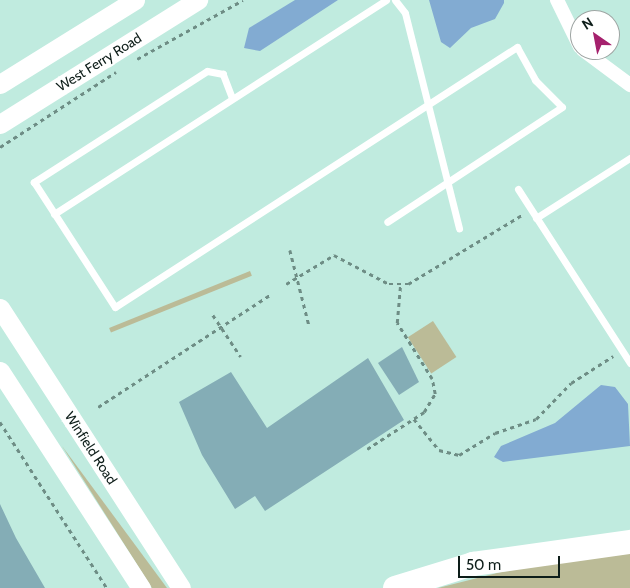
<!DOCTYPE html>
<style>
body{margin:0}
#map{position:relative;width:630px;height:588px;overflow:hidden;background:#c0ebdf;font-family:Cabin,sans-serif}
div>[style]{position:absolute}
.green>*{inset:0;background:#bbbb97;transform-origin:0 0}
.water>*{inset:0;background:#82abd2}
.building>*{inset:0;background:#84adb6}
.path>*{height:2.5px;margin-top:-1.25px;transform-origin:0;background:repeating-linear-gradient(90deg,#6e8d85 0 4px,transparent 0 8px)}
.lane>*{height:7px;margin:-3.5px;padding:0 3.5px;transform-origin:3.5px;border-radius:3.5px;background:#fff}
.street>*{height:14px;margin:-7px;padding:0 7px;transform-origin:7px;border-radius:7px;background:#fff}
.secondary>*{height:19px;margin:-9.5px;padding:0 9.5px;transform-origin:9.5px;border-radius:9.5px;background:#fff}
.highway>*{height:24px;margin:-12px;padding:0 12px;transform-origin:12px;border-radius:12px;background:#fff}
span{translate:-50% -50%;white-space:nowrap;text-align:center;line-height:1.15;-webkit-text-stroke:4px #fff;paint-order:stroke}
.street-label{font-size:14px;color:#0d1d19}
.north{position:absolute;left:570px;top:10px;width:50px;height:50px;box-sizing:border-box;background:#fff;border:1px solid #9ea5a3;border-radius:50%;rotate:327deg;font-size:14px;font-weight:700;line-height:20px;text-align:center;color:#0d1d19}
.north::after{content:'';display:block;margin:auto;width:18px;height:22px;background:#a5216d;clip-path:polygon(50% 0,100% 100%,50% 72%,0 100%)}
.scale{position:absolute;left:458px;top:556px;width:102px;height:22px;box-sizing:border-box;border:2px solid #0d1d19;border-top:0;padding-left:6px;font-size:15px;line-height:18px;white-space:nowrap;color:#0d1d19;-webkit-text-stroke:4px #fff;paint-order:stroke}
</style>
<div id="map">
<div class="green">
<div style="left:250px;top:271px;width:5px;height:152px;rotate:68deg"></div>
<div style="left:433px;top:321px;width:43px;height:30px;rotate:57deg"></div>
<div style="clip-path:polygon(62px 446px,167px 588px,152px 588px)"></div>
<div style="clip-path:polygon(630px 551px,630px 588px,438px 588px,501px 572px)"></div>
</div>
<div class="water">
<div style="clip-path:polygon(295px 0,338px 0,260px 51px,244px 48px,249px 28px)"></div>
<div style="clip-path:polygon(429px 0,504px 0,504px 3px,495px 19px,471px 28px,450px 48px,441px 42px)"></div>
<div style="clip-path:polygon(601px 385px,615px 387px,628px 404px,630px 446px,503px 462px,494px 457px,501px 446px,555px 423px)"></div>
</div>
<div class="building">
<div style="clip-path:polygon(402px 347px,419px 382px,399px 395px,378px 363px)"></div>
<div style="clip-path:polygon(368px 358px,404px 420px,265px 511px,255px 496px,235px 509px,202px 455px,179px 402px,231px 372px,267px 428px)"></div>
<div style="clip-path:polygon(0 504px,16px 538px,45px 588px,0 588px)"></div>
</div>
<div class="path">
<div style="left:137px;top:59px;width:121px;rotate:-29.1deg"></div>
<div style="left:0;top:147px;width:138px;rotate:-32.9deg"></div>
<div style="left:290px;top:250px;width:77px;rotate:75.8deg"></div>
<div style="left:286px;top:284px;width:56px;rotate:-31.1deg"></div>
<div style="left:334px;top:255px;width:62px;rotate:27.8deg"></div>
<div style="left:389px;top:284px;width:19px"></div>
<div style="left:408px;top:284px;width:133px;rotate:-31.2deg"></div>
<div style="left:213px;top:315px;width:50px;rotate:56.3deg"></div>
<div style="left:98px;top:407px;width:205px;rotate:-33.1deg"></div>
<div style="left:414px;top:419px;width:40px;rotate:51deg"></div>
<div style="left:439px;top:450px;width:21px;rotate:14deg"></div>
<div style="left:459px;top:455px;width:42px;rotate:-31.4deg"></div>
<div style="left:495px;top:433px;width:43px;rotate:-18.9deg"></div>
<div style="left:536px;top:419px;width:50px;rotate:-45.8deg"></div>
<div style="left:571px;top:383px;width:50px;rotate:-32.7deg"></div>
<div style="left:0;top:422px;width:197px;rotate:57.2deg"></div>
<div style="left:367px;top:449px;width:68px;rotate:-33deg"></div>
<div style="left:424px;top:412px;width:21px;rotate:-59deg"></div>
<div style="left:435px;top:394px;width:15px;rotate:-101deg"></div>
<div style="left:432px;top:379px;width:66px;rotate:-122deg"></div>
<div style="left:397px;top:323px;width:38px;rotate:-85deg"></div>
</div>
<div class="lane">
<div style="left:395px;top:0;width:16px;rotate:52deg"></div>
<div style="left:405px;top:13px;width:222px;rotate:75.9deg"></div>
<div style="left:232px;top:98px;width:26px;rotate:-111deg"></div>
<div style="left:223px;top:74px;width:16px;rotate:-169deg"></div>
<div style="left:207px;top:71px;width:206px;rotate:147.3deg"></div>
<div style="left:34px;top:182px;width:149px;rotate:57.1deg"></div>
<div style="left:115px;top:307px;width:479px;rotate:-32.9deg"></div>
<div style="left:517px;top:47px;width:38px;rotate:61deg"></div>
<div style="left:535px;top:80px;width:38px;rotate:45deg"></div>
<div style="left:562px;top:107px;width:209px;rotate:146.7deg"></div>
<div style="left:518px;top:189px;width:207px;rotate:57.2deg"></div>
<div style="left:54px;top:214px;width:395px;rotate:-32.8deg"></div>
<div style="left:536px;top:218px;width:112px;rotate:-32.6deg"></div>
</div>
<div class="street">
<div style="left:557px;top:0;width:52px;rotate:63.9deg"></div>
<div style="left:583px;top:50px;width:59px;rotate:36.7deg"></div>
</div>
<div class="secondary">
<div style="left:0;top:84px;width:159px;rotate:-31.9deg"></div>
<div style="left:0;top:124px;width:234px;rotate:-32.1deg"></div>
<div style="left:0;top:308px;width:333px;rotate:57.1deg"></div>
<div style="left:0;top:371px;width:259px;rotate:57deg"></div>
</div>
<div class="highway">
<div style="left:395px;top:588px;width:82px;rotate:-17.1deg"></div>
<div style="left:473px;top:564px;width:159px;rotate:-8deg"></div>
</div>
<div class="street-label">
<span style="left:99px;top:62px;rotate:-32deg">West Ferry Road</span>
<span style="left:91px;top:448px;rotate:57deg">Winfield Road</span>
</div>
<div class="north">N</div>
<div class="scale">50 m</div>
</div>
